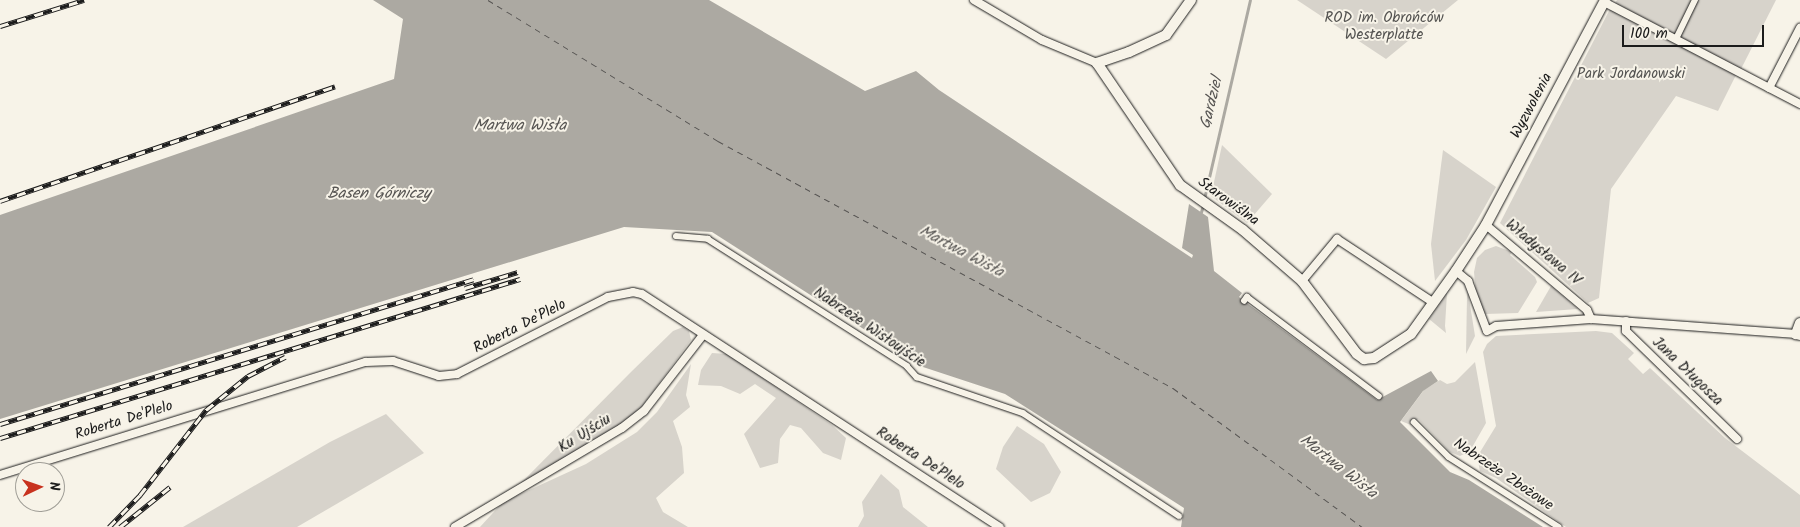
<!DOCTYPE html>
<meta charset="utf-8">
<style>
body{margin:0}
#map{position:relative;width:1800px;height:527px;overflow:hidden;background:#f7f3e8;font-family:Kalam,sans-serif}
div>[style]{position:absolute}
.green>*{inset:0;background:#d7d3cb}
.water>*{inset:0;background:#aca9a2}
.stream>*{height:3px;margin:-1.5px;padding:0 1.5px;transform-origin:1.5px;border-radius:1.5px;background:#aca9a2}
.ferry>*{height:1px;margin-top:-0.5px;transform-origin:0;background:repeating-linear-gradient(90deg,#565452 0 6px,transparent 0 11px)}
.roads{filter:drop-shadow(0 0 1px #1c1c1c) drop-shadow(0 0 1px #1c1c1c)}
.pedestrian>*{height:5.5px;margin:-2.75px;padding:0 2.75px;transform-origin:2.75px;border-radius:2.75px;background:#f7f3e8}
.minor>*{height:8px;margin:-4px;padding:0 4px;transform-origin:4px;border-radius:4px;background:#f7f3e8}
.tertiary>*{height:10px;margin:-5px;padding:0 5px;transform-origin:5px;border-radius:5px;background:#f7f3e8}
.rail>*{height:5px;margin-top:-2.5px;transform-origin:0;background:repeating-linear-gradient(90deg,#f7f3e8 0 9px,#1c1c1c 0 18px);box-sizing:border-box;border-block:1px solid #1c1c1c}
span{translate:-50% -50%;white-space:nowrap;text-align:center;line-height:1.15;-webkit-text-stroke:4px #f7f3e8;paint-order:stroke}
.park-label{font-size:15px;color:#545351}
.street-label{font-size:15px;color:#1c1c1c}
.water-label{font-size:16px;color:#565452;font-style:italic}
.north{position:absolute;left:15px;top:462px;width:50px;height:50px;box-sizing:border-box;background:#f7f3e8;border:1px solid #9f9d96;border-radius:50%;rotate:87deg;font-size:14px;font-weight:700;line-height:20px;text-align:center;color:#1c1c1c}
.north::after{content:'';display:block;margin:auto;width:18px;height:22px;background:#c8321e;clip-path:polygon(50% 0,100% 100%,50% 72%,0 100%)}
.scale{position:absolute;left:1622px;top:25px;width:142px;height:22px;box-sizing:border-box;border:2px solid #1c1c1c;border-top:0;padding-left:6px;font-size:15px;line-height:18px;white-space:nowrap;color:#1c1c1c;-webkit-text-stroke:4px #f7f3e8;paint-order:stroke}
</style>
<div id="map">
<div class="green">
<div style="clip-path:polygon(1297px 0,1458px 0,1386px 59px)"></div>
<div style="clip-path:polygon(1617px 0,1776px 0,1741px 69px,1615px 3px)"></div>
<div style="clip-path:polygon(1610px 9px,1736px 75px,1718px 111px,1676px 96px,1611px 189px,1599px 298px,1588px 303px,1500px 223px)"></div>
<div style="clip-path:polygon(1222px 145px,1272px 194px,1247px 223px,1211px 196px)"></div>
<div style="clip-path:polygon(1443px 150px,1496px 187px,1466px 240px,1435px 281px,1431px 244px)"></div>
<div style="clip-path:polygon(1496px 246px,1512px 252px,1510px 255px,1535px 277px,1537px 282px,1518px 313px,1485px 314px,1476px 295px,1474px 272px,1477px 258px,1485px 250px)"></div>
<div style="clip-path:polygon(1551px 286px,1578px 309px,1536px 312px)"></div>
<div style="clip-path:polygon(1468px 292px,1475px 336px,1466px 354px,1467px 296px)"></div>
<div style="clip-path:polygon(1447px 293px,1445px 326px,1446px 333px,1429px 319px)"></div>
<div style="clip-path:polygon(683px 327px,689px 331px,691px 340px,641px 408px,623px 423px,519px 485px,631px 372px,673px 331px)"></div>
<div style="clip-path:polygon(1596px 331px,1612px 333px,1634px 353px,1628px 359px,1643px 374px,1650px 368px,1725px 438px,1800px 495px,1800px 527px,1566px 527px,1496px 478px,1480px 471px,1477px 457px,1496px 426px,1483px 352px,1487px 344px,1496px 336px)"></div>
<div style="clip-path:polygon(712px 353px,727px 354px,832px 425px,846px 438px,841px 460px,823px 453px,801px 428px,790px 425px,780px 439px,778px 463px,760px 468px,744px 434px,776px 398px,755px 384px,740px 394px,721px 386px,698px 385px,701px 370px)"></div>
<div style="clip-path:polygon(1475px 362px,1486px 423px,1470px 451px,1460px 456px,1450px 452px,1418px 419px,1411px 425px,1401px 421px,1424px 390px,1440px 380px,1447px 384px,1455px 382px)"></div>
<div style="clip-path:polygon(691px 364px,686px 395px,690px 407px,673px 421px,682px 447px,684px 473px,656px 498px,663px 512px,688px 527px,480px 527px,503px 502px,586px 464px,637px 432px,657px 412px)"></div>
<div style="clip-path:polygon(386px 414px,424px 453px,297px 527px,183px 527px,330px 442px)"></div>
<div style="clip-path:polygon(1017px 426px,1044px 444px,1061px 472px,1050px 493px,1031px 502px,996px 469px,1003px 447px)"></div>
<div style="clip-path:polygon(881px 474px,899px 490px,903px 507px,928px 527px,858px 527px,864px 516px,862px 502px)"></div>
</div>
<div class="water">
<div style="clip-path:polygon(373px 0,709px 0,865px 91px,916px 71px,939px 90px,1192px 258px,1193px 255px,1182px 248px,1189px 204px,1208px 217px,1214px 271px,1242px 293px,1239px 297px,1244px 301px,1377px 400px,1431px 371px,1438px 381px,1423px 391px,1400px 422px,1450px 472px,1469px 480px,1543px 527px,1181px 527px,1184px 508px,1005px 394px,923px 367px,712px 232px,624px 227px,0 419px,0 215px,394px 79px,403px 19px)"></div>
</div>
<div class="stream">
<div style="left:1204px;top:199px;width:204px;rotate:-77deg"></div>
<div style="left:1201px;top:212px;width:7px;rotate:-74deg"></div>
</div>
<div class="ferry">
<div style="left:488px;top:0;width:270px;rotate:31.5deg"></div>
<div style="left:718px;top:141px;width:518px;rotate:28.5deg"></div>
<div style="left:1173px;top:388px;width:235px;rotate:36.3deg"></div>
</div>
<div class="roads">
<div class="pedestrian">
<div style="left:1676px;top:39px;width:43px;rotate:-64deg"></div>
<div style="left:676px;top:236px;width:32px;rotate:5deg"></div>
<div style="left:708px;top:239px;width:236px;rotate:32.5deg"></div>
<div style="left:907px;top:366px;width:15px;rotate:48deg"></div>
<div style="left:917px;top:377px;width:112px;rotate:18.8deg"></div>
<div style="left:1023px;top:413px;width:187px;rotate:33.4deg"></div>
<div style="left:1244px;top:301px;width:5px;rotate:-53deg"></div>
<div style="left:1247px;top:297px;width:165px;rotate:36.9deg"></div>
<div style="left:1414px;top:422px;width:49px;rotate:45deg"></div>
<div style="left:1449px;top:457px;width:130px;rotate:32.5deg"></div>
</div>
<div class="minor">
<div style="left:974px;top:0;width:79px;rotate:30.5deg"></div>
<div style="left:1042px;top:40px;width:60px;rotate:22.7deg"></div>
<div style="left:1604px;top:2px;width:221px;rotate:27.5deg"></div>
<div style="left:1769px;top:88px;width:68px;rotate:-62.7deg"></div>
<div style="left:1486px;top:225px;width:132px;rotate:40.1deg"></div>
<div style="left:1587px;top:310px;width:10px;rotate:66deg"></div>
<div style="left:1456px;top:271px;width:16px;rotate:40deg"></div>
<div style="left:1468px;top:281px;width:53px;rotate:69.2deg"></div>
<div style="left:1487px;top:331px;width:10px;rotate:-29deg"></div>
<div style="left:1496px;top:326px;width:95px;rotate:-4.2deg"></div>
<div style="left:1591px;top:319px;width:206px;rotate:4.2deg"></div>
<div style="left:1302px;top:281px;width:55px;rotate:-50.2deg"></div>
<div style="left:1337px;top:239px;width:116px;rotate:33.4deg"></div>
<div style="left:1626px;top:321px;width:10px;rotate:90deg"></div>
<div style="left:1626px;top:331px;width:155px;rotate:44.2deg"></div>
<div style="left:0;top:475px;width:383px;rotate:-17.2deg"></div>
<div style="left:366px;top:362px;width:27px;rotate:-2deg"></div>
<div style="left:393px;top:361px;width:48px;rotate:18.1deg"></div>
<div style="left:439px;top:376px;width:18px;rotate:-6deg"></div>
<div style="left:457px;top:374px;width:169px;rotate:-27deg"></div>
<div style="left:608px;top:297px;width:25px;rotate:-11deg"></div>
<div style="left:633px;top:292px;width:9px;rotate:13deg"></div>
<div style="left:642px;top:294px;width:427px;rotate:33.1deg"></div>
<div style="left:455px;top:527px;width:194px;rotate:-30.7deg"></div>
<div style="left:622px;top:428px;width:28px;rotate:-38deg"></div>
<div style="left:644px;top:411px;width:96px;rotate:-52.2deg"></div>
</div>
<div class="tertiary">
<div style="left:1191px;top:0;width:43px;rotate:125.5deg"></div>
<div style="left:1166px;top:35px;width:41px;rotate:155.3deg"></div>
<div style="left:1129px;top:52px;width:34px;rotate:161deg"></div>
<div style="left:1097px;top:63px;width:148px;rotate:55.8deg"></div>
<div style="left:1180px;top:185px;width:77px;rotate:35.5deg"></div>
<div style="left:1243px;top:230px;width:78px;rotate:40.8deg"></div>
<div style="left:1302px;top:281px;width:91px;rotate:53deg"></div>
<div style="left:1357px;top:354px;width:9px;rotate:36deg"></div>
<div style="left:1364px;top:359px;width:10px;rotate:-6deg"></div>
<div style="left:1374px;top:358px;width:44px;rotate:-33deg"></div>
<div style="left:1411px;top:334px;width:77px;rotate:-54.5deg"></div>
<div style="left:1456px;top:271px;width:55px;rotate:-56.9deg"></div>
<div style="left:1486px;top:225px;width:255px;rotate:-62.1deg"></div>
<div style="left:1800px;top:323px;width:12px;rotate:110deg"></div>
<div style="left:1796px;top:334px;width:4px;rotate:14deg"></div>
</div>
</div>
<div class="rail">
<div style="left:0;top:26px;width:88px;rotate:-17.2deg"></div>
<div style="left:0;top:201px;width:354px;rotate:-18.9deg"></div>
<div style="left:465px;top:288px;width:55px;rotate:-16.8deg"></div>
<div style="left:0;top:424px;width:495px;rotate:-17deg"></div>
<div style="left:0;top:438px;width:544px;rotate:-17deg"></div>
<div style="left:109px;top:527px;width:45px;rotate:-45.9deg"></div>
<div style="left:140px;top:495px;width:108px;rotate:-52.2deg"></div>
<div style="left:206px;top:410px;width:54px;rotate:-39deg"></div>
<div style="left:248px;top:376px;width:42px;rotate:-27.2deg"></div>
<div style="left:120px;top:527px;width:64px;rotate:-38.7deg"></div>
</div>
<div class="park-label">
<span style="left:1384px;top:27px">ROD im. Obrońców<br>Westerplatte</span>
<span style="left:1631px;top:75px">Park Jordanowski</span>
</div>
<div class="street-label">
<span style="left:1532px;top:106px;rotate:-62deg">Wyzwolenia</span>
<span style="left:1228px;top:202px;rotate:36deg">Starowiślna</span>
<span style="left:1543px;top:253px;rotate:40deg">Władysława IV</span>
<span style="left:520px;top:327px;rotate:-27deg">Roberta De'Plelo</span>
<span style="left:869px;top:328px;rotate:34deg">Nabrzeże Wisłoujście</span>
<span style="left:1687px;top:372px;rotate:44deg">Jana Długosza</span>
<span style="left:124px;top:421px;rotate:-17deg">Roberta De'Plelo</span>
<span style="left:585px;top:434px;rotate:-32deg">Ku Ujściu</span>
<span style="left:920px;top:459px;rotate:33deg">Roberta De'Plelo</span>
<span style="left:1503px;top:475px;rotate:34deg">Nabrzeże Zbożowe</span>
</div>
<div class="water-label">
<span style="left:1212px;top:103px;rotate:-76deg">Gardziel</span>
<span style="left:520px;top:126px">Martwa Wisła</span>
<span style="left:379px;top:194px">Basen Górniczy</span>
<span style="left:961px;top:252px;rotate:28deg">Martwa Wisła</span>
<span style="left:1338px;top:467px;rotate:38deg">Martwa Wisła</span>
</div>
<div class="north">N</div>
<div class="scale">100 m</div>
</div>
